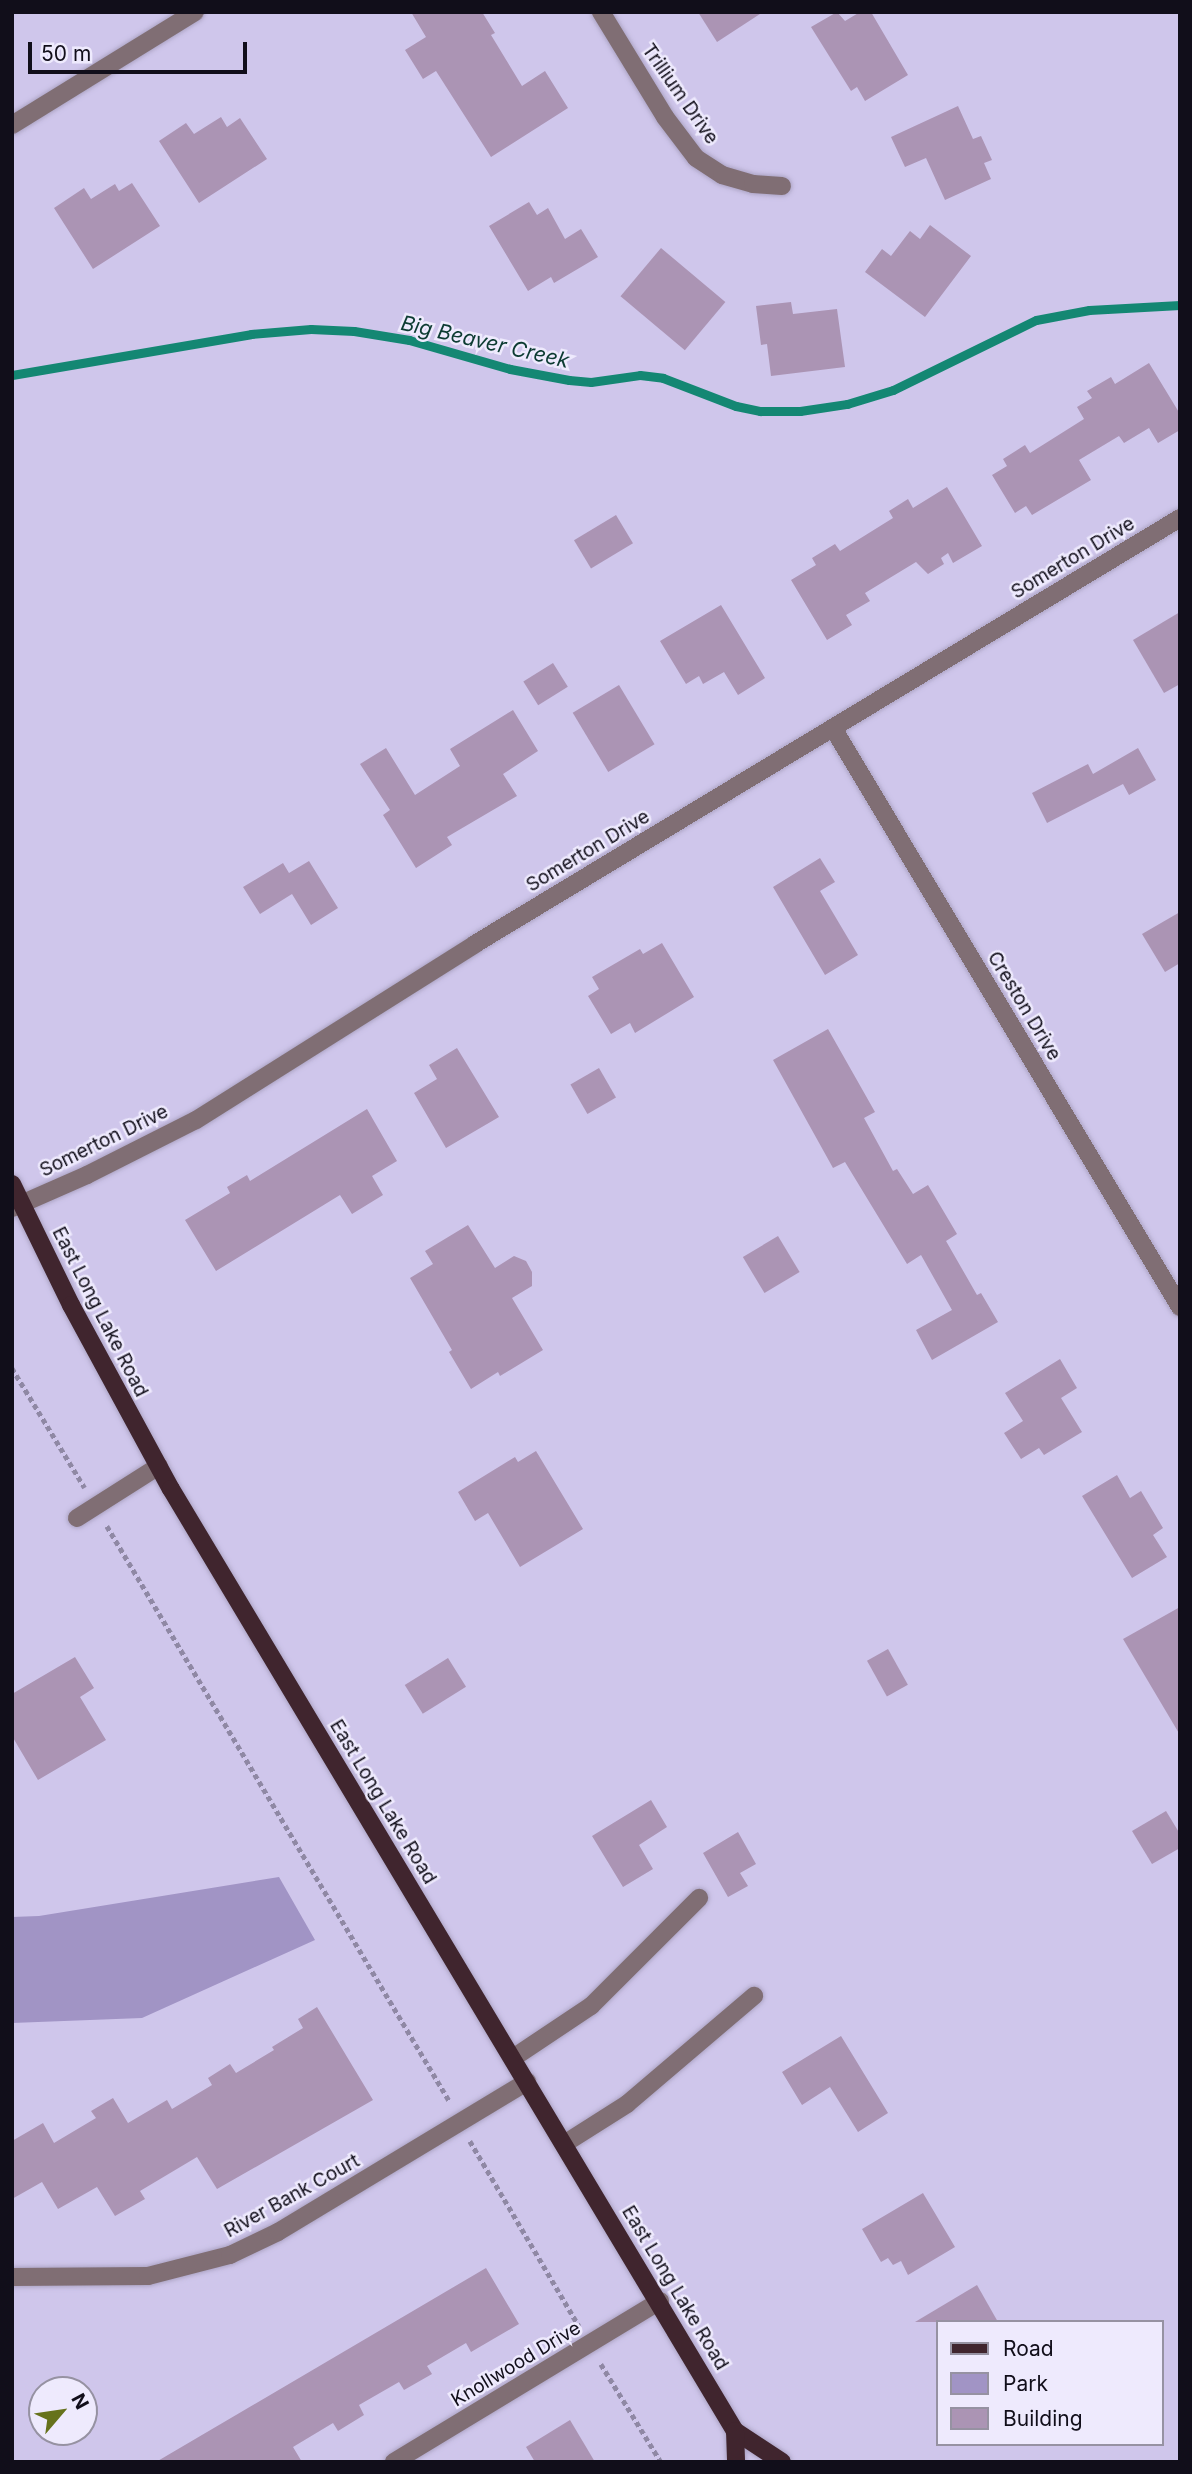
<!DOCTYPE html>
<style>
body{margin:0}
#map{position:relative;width:1192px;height:2474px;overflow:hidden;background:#cfc6eb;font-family:Inter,sans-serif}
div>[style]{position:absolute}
.green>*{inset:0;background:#a194c5}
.stream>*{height:9px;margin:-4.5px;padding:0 4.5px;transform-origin:4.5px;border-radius:4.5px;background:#148773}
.building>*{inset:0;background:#ab94b4;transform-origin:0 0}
.path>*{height:4.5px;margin-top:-2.25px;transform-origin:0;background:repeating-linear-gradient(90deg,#8f88a4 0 5px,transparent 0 8.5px)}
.roads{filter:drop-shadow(0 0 2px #ada5c5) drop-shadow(0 0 2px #ada5c5)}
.minor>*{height:18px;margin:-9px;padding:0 9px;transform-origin:9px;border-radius:9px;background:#806e74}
.major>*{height:18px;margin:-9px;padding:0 9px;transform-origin:9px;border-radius:9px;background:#40252e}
span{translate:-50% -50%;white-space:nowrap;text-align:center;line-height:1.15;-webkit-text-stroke:5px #eeeafd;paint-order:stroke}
.street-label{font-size:19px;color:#110e1a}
.water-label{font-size:21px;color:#0c3b32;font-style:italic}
.frame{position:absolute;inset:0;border:14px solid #110e1a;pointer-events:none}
.legend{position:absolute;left:936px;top:2320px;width:228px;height:126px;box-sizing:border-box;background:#eeeafd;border:2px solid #9692a2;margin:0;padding:9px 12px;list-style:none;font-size:21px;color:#110e1a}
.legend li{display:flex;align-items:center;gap:14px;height:35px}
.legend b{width:35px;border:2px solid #9692a2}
.north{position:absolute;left:28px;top:2376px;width:70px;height:70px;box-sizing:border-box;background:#eeeafd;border:2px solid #9692a2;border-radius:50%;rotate:61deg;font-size:19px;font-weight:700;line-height:28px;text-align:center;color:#110e1a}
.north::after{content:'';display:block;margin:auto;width:24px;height:32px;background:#66721c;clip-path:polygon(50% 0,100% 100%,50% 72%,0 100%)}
.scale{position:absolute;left:28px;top:42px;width:219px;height:32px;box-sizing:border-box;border:4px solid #110e1a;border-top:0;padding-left:9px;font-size:21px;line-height:24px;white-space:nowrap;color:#110e1a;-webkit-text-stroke:5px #eeeafd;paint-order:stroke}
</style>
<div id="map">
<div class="green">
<div style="clip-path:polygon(279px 1877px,315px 1940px,142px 2018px,12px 2023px,12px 1917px,39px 1916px)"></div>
</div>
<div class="stream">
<div style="left:12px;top:375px;width:242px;rotate:-9.7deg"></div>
<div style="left:251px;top:334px;width:60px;rotate:-4.8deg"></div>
<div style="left:311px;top:329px;width:43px;rotate:2.7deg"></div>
<div style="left:354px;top:331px;width:56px;rotate:9.3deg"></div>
<div style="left:409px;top:340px;width:105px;rotate:16deg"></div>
<div style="left:510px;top:369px;width:60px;rotate:10.6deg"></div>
<div style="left:569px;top:380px;width:22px;rotate:5deg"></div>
<div style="left:591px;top:382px;width:49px;rotate:-8.1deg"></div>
<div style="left:640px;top:375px;width:23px;rotate:7deg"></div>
<div style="left:663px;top:378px;width:78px;rotate:21deg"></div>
<div style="left:736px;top:406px;width:25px;rotate:12deg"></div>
<div style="left:760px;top:411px;width:40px"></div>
<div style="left:800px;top:411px;width:48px;rotate:-8.5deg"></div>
<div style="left:847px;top:404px;width:48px;rotate:-16.9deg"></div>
<div style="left:893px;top:390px;width:159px;rotate:-26.1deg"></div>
<div style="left:1036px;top:320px;width:54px;rotate:-10.7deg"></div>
<div style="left:1089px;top:310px;width:91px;rotate:-3.1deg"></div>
</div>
<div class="building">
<div style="clip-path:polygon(411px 12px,482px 12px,495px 33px,491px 35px,522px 86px,545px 71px,568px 108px,491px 157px,436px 71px,423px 79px,405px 50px,426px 37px)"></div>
<div style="clip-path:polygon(698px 12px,763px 12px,717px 42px)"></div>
<div style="clip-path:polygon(837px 12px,845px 21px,860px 12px,871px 12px,908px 75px,865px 101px,857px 87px,851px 91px,811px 27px)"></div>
<div style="clip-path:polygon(958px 106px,973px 139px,981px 136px,992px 160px,984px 163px,991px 179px,945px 200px,926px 158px,905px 167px,891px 137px)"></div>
<div style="clip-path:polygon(221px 117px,227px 127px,240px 118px,267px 159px,199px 203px,159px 141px,186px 123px,194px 134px)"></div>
<div style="clip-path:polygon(132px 183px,160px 226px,93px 269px,54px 208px,84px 188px,91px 199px,115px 184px,119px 191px)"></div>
<div style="clip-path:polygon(529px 202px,537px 215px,548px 208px,565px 239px,581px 229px,598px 257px,554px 283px,551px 277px,528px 291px,489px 226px)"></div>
<div style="clip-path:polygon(930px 225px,971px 256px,925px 317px,865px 272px,882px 249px,891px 256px,910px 231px,920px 239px)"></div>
<div style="left:661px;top:248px;width:84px;height:63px;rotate:40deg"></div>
<div style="clip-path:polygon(791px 302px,793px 314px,837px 309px,845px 367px,771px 376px,767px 344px,761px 345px,756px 306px)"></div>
<div style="clip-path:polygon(1149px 363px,1180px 414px,1180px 430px,1158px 443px,1149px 428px,1124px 443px,1119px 436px,1079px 460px,1091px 480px,1032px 515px,1026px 506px,1015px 513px,992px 475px,1007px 466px,1003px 459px,1025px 445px,1030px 453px,1084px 419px,1077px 407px,1092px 398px,1087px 391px,1111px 377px,1115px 384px)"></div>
<div style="clip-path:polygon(947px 487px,982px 546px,953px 563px,948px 553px,941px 558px,944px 564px,928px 574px,916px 562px,865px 593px,870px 601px,846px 615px,852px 625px,827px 640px,791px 580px,816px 565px,812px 558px,835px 544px,840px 551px,893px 518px,889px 511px,908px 499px,913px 508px)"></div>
<div style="left:616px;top:515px;width:33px;height:49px;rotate:59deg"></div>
<div style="clip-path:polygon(721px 605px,765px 678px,738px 695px,724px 672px,703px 684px,699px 676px,686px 684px,660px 641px)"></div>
<div style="clip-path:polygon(1180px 612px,1180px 684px,1164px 693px,1133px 640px)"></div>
<div style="left:553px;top:663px;width:28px;height:35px;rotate:58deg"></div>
<div style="left:619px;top:685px;width:69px;height:54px;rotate:59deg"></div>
<div style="clip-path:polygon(513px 710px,538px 751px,503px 774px,517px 796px,447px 837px,452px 845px,416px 868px,383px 815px,390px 810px,360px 764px,386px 748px,415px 795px,460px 766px,450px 749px)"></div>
<div style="clip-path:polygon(1138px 748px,1156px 780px,1129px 795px,1123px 784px,1047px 823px,1032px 793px,1088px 764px,1093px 774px)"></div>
<div style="clip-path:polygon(820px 858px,835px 882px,820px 891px,858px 955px,825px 975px,773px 887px)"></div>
<div style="clip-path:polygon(309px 861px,338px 908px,311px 925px,292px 894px,260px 914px,243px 887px,283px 863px,289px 873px)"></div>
<div style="clip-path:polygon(1180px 912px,1180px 963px,1165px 972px,1142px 934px)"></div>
<div style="clip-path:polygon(662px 943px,694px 997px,635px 1033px,630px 1023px,611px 1034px,588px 996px,599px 989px,592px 977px,640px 949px,643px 954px)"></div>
<div style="clip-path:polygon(828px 1029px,875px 1112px,864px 1118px,893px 1171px,897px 1169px,913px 1194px,928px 1185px,957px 1234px,946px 1241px,977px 1295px,981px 1293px,998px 1322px,932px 1360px,916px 1330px,952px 1310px,921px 1255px,907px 1264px,845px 1162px,833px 1168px,773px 1060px)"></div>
<div style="clip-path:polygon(457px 1048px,499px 1117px,446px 1148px,414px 1093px,437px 1079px,429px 1065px)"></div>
<div style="left:599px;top:1068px;width:34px;height:33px;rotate:60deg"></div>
<div style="clip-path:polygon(367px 1109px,397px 1161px,372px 1176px,383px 1195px,352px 1214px,340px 1195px,216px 1271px,185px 1220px,230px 1193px,227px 1187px,247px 1175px,250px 1181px)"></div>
<div style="clip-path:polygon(468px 1225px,495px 1268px,514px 1256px,526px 1261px,532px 1272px,532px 1286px,512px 1298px,543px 1350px,500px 1376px,498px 1372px,471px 1389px,449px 1352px,452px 1350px,410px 1278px,433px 1264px,425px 1251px)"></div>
<div style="left:778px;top:1236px;width:42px;height:41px;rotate:59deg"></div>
<div style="clip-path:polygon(1060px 1359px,1077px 1388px,1061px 1398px,1082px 1432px,1044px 1455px,1039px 1448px,1021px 1459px,1004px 1433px,1023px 1421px,1005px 1393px)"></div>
<div style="clip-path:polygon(536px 1451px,583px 1529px,520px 1567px,488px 1513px,475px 1521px,458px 1492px,515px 1457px,518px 1462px)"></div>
<div style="clip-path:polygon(1117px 1475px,1130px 1498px,1141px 1491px,1163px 1528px,1153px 1535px,1167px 1557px,1132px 1578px,1082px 1496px)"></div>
<div style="clip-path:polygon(1180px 1607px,1180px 1735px,1123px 1639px)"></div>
<div style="left:888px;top:1649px;width:41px;height:24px;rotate:61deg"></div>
<div style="clip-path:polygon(75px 1657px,94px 1688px,80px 1697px,106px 1740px,38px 1780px,12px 1736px,12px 1694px)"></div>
<div style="left:448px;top:1658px;width:34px;height:51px;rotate:58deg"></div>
<div style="clip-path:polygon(651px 1800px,667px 1827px,639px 1845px,653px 1869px,623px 1887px,592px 1836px)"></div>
<div style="clip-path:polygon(1166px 1811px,1180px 1834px,1180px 1848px,1152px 1864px,1132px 1831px)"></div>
<div style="clip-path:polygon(738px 1832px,756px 1864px,740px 1873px,748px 1886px,728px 1897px,703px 1853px)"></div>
<div style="clip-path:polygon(317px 2007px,373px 2100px,217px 2189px,197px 2157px,140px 2191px,145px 2199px,115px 2216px,97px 2187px,58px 2209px,42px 2182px,12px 2199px,12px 2141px,43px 2123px,54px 2143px,96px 2118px,91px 2111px,113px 2098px,128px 2123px,167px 2100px,172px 2109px,212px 2085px,208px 2078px,230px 2064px,236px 2073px,274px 2050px,272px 2047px,303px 2028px,298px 2019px)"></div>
<div style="clip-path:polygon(841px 2036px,888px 2113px,858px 2132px,830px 2087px,802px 2105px,782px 2072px)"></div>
<div style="clip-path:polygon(923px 2193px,955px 2247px,908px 2275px,901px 2261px,893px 2265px,888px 2258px,881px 2262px,862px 2229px)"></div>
<div style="clip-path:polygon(486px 2268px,519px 2324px,471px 2352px,466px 2343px,427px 2366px,432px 2374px,404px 2390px,399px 2382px,359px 2405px,364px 2415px,338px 2431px,333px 2423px,293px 2447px,302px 2462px,156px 2462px)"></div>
<div style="clip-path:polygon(977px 2285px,998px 2322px,915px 2322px)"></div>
<div style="clip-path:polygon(570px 2420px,595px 2462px,535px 2462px,526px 2447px)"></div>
</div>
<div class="path">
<div style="left:12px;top:1368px;width:140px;rotate:58.7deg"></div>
<div style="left:107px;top:1526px;width:670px;rotate:59.23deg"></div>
<div style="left:470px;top:2141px;width:215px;rotate:59.5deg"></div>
<div style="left:601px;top:2364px;width:115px;rotate:58.5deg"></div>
</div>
<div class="roads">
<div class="minor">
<div style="left:601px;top:12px;width:123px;rotate:58.6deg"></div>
<div style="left:665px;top:117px;width:51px;rotate:52.9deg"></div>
<div style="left:696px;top:158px;width:31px;rotate:33deg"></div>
<div style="left:722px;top:175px;width:32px;rotate:16deg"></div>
<div style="left:753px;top:184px;width:29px;rotate:4deg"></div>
<div style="left:12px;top:125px;width:215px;rotate:-31.7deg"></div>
<div style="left:833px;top:728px;width:675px;rotate:59.07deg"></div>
<div style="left:12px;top:1208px;width:82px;rotate:-23.7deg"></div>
<div style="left:87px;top:1175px;width:122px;rotate:-26.8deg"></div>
<div style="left:196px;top:1120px;width:330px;rotate:-32.2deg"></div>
<div style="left:475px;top:944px;width:824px;rotate:-31.14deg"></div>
<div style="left:77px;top:1518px;width:97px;rotate:-32.4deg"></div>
<div style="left:513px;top:2058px;width:94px;rotate:-33.7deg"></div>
<div style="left:591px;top:2006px;width:153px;rotate:-45deg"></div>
<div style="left:564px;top:2144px;width:75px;rotate:-32.4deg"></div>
<div style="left:627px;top:2104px;width:167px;rotate:-40.4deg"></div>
<div style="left:12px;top:2277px;width:136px;rotate:-0.4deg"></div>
<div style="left:148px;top:2276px;width:85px;rotate:-14.4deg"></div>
<div style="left:230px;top:2255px;width:53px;rotate:-25.6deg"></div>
<div style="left:278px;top:2232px;width:291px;rotate:-31.1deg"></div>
<div style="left:394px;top:2462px;width:311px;rotate:-31.2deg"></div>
</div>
<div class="major">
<div style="left:12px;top:1184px;width:135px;rotate:64deg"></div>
<div style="left:71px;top:1305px;width:209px;rotate:61.5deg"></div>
<div style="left:171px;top:1489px;width:1098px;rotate:59.09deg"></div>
<div style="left:735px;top:2431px;width:56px;rotate:33.4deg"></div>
<div style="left:735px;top:2431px;width:31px;rotate:88deg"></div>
</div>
</div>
<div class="street-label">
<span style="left:680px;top:94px;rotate:55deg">Trillium Drive</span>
<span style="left:1073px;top:558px;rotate:-31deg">Somerton Drive</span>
<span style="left:588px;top:851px;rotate:-31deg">Somerton Drive</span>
<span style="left:1024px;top:1006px;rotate:59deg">Creston Drive</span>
<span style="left:104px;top:1141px;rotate:-26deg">Somerton Drive</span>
<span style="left:100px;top:1312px;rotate:63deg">East Long Lake Road</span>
<span style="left:383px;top:1802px;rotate:59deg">East Long Lake Road</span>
<span style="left:292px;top:2196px;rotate:-29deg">River Bank Court</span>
<span style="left:675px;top:2288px;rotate:59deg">East Long Lake Road</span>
<span style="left:516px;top:2364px;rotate:-31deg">Knollwood Drive</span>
</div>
<div class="water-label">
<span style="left:485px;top:342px;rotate:13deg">Big Beaver Creek</span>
</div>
<div class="frame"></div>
<ul class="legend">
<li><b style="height:9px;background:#40252e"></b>Road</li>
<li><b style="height:19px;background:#a194c5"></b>Park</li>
<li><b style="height:19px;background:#ab94b4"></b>Building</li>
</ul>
<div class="north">N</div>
<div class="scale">50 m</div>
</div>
